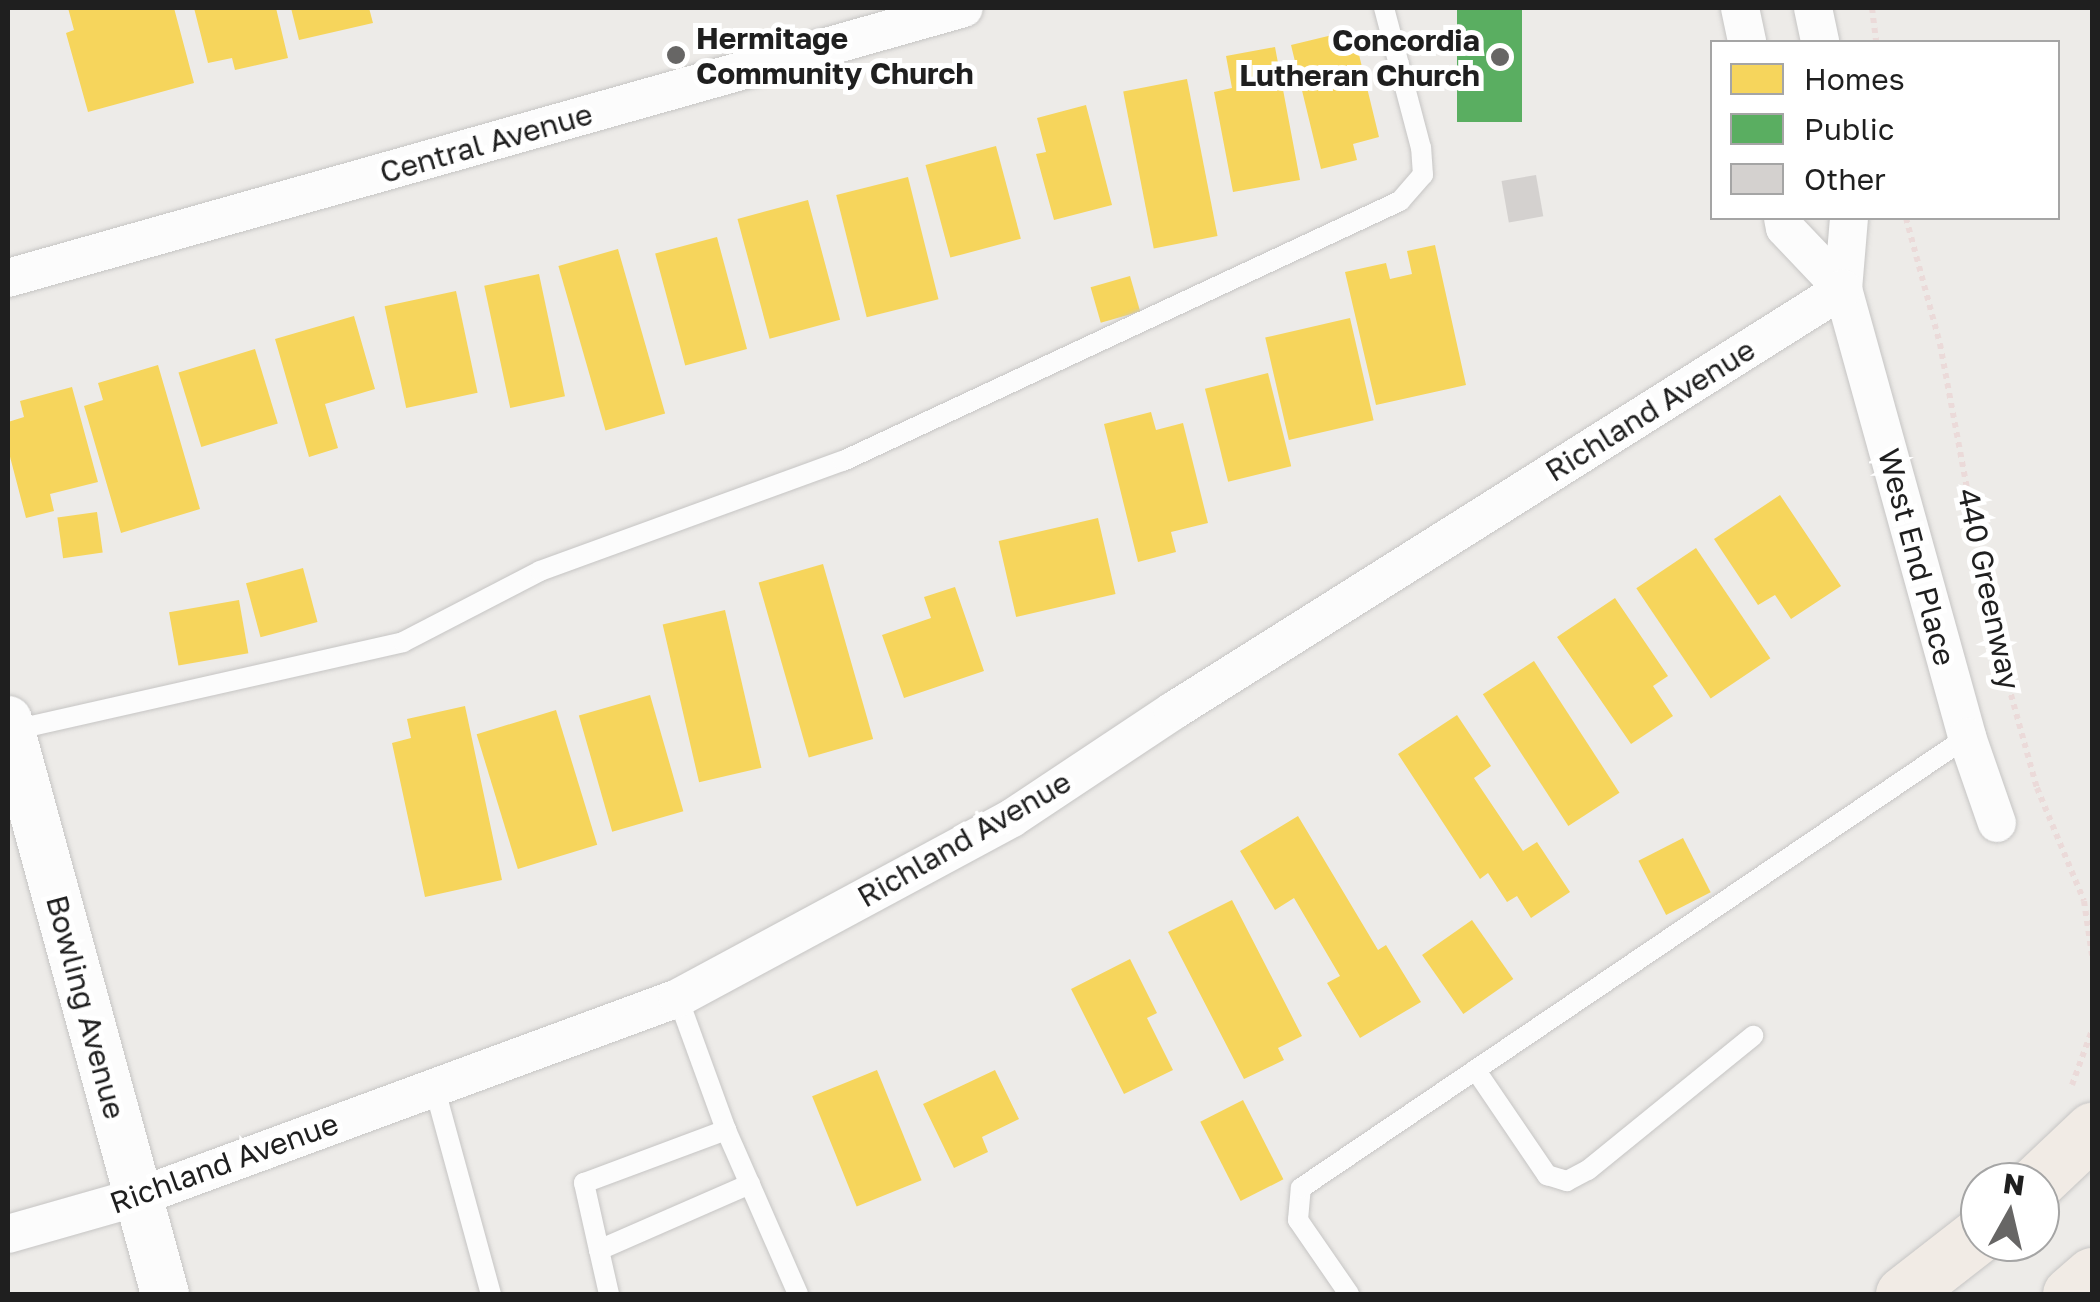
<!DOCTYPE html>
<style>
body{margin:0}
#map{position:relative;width:2100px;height:1302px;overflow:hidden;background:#edebe8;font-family:"Golos Text",sans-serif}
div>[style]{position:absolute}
.homes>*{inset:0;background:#f6d55c;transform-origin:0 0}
.public>*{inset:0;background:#5aae61;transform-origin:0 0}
.building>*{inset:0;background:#d4d1cf;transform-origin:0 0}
.path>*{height:6px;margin-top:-3px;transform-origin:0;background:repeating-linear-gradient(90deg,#ebdad9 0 5px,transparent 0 10px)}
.roads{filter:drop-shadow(0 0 2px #c6c5c4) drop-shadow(0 0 2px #c6c5c4)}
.service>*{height:20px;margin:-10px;padding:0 10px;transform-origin:10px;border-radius:10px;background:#fcfcfc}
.minor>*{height:38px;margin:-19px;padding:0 19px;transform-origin:19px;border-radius:19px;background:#fcfcfc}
.tertiary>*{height:48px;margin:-24px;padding:0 24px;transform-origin:24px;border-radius:24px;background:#fcfcfc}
.primary>*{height:55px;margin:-27.5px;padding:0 27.5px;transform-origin:27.5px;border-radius:27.5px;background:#f1ebe5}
.dots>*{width:28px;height:28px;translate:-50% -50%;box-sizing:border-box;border:5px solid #fff;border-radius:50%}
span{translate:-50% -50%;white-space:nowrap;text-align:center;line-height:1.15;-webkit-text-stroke:10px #fff;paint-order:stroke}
.poi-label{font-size:30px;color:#1f1f1f;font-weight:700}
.left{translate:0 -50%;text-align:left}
.right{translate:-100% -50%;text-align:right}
.street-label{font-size:30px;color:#1f1f1f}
.frame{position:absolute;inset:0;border:10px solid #1f1f1f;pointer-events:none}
.legend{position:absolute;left:1710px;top:40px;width:350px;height:180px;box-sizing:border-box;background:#fff;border:2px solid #a5a5a5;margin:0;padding:12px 18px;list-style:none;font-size:30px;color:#1f1f1f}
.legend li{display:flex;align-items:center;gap:20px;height:50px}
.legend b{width:50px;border:2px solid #a5a5a5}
.north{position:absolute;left:1960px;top:1162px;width:100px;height:100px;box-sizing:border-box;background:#fff;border:2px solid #a5a5a5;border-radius:50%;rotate:8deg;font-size:28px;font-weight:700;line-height:40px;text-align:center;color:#1f1f1f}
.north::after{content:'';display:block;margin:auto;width:35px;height:45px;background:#676665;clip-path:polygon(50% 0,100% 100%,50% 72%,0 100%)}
</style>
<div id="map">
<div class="homes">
<div style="clip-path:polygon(68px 8px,174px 8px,194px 83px,88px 112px,66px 33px,74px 30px)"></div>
<div style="clip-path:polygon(194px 8px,276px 8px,288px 58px,235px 70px,232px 58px,208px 63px)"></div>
<div style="clip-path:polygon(291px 8px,369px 8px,373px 23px,299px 40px)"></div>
<div style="clip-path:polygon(1353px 30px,1379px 137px,1353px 144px,1357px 160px,1321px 169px,1291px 45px)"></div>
<div style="clip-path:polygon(1275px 47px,1300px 180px,1233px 192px,1214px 92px,1232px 88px,1226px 56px)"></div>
<div style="left:1187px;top:79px;width:160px;height:65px;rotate:79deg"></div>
<div style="clip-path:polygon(1086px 105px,1112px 205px,1054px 220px,1036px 154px,1046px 152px,1037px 118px)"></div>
<div style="left:996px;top:146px;width:96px;height:73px;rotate:75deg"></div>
<div style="left:908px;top:177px;width:126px;height:74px;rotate:76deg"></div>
<div style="left:808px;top:200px;width:124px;height:73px;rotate:75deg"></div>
<div style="left:717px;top:237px;width:116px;height:64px;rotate:75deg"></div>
<div style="clip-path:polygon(1435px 245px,1466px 385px,1376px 405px,1345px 272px,1386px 263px,1390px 279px,1412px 274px,1407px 251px)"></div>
<div style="left:618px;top:249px;width:171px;height:62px;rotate:74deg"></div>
<div style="left:539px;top:274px;width:125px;height:56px;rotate:78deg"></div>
<div style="left:1130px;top:276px;width:37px;height:41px;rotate:74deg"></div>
<div style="left:456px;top:291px;width:104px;height:73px;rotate:78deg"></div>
<div style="clip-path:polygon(354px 316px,375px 389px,325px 404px,338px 448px,309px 457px,275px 339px)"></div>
<div style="left:1350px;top:318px;width:105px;height:87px;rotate:77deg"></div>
<div style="left:255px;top:349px;width:78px;height:80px;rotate:73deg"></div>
<div style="clip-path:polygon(158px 365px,200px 509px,121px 533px,84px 406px,103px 400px,98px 383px)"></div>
<div style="left:1268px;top:373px;width:96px;height:65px;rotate:76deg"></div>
<div style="clip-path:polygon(72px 387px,98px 482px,50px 494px,54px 511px,26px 518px,8px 449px,8px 422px,24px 417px,20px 401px)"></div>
<div style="clip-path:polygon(1151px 412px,1156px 430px,1183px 423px,1208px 523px,1171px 532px,1176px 552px,1138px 562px,1104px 424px)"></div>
<div style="clip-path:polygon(1780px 495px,1841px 586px,1791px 619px,1775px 595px,1758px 605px,1714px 539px)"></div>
<div style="left:97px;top:512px;width:41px;height:40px;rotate:82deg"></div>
<div style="left:1098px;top:518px;width:78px;height:102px;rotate:77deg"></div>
<div style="left:1696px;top:548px;width:133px;height:72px;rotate:56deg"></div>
<div style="left:823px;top:564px;width:182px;height:67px;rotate:74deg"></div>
<div style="left:303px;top:568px;width:56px;height:59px;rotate:75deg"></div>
<div style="clip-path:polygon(955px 587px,984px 671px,904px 698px,882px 635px,931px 618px,924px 597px)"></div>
<div style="clip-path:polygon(1615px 598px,1668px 676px,1653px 686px,1673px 716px,1631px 744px,1557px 637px)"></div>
<div style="left:239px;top:600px;width:54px;height:71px;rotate:80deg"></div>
<div style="left:725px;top:610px;width:162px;height:64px;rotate:77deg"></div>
<div style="left:1534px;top:661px;width:157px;height:61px;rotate:57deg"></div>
<div style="left:650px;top:695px;width:121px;height:74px;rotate:74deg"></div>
<div style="clip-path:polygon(465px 706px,502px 880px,425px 897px,392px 743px,411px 738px,407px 719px)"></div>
<div style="left:556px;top:710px;width:141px;height:83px;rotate:73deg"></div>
<div style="clip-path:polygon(1457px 715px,1491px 766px,1474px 778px,1523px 851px,1537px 842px,1570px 892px,1531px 918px,1517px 896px,1507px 902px,1488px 873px,1480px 879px,1398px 754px)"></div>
<div style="clip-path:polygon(1298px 816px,1378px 950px,1386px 945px,1421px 1002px,1360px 1038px,1327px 983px,1340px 976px,1294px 898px,1275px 910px,1240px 851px)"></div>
<div style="left:1683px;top:838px;width:61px;height:50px;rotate:63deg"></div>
<div style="clip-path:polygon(1232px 900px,1302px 1036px,1278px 1048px,1284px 1060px,1244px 1079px,1168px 932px)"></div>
<div style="left:1472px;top:920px;width:72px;height:61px;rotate:55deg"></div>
<div style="clip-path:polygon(1130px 959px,1157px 1013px,1147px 1018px,1173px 1070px,1124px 1094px,1071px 989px)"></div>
<div style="left:877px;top:1070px;width:119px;height:70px;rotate:68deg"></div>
<div style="clip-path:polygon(995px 1070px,1019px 1119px,982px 1137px,988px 1152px,954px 1168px,923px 1104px)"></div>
<div style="left:1243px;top:1100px;width:89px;height:48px;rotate:63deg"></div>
</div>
<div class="public">
<div style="left:1457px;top:8px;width:65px;height:114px"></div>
</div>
<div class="building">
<div style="left:1536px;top:175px;width:42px;height:35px;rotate:80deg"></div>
</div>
<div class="path">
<div style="left:1872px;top:8px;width:34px;rotate:83deg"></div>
<div style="left:1906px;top:218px;width:131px;rotate:74.9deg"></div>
<div style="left:1940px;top:344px;width:298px;rotate:79.4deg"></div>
<div style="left:1995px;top:637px;width:157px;rotate:74.5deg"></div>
<div style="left:2037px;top:788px;width:122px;rotate:67.4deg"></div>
<div style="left:2084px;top:901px;width:55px;rotate:81.6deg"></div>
<div style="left:2072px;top:1085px;width:59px;rotate:-70deg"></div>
</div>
<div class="roads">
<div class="service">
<div style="left:9px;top:731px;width:404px;rotate:-12.7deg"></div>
<div style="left:403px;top:642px;width:154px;rotate:-27.4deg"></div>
<div style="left:540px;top:571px;width:322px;rotate:-20deg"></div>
<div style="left:843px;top:461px;width:615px;rotate:-25.02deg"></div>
<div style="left:1400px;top:201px;width:35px;rotate:-49deg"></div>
<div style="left:1423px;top:175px;width:27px;rotate:-94deg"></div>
<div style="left:1421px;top:148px;width:145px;rotate:-104.8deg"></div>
<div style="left:678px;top:998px;width:140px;rotate:70deg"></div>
<div style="left:726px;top:1130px;width:179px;rotate:66.3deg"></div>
<div style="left:1477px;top:1072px;width:125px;rotate:55.8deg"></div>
<div style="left:1547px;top:1175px;width:21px;rotate:17deg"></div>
<div style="left:1567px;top:1181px;width:24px;rotate:-28deg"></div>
<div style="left:1588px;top:1170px;width:213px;rotate:-39.1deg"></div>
<div style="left:434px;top:1086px;width:216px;rotate:74.7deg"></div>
<div style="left:599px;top:1250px;width:69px;rotate:-102.6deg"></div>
<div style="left:584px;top:1183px;width:152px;rotate:-20.5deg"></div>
<div style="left:609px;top:1294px;width:45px;rotate:-102.8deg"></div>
<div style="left:599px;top:1250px;width:165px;rotate:-23.6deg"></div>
<div style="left:1349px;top:1294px;width:90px;rotate:-124.6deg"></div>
<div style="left:1298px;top:1220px;width:32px;rotate:-85deg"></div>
<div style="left:1301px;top:1188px;width:804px;rotate:-34.1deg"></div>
</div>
<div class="minor">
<div style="left:1740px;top:8px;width:35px;rotate:78deg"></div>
<div style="left:1813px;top:8px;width:35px;rotate:78deg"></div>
<div style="left:1783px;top:218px;width:10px;rotate:79deg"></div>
<div style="left:1785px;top:228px;width:84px;rotate:46.4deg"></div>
<div style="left:1849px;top:218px;width:71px;rotate:94.8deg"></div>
<div style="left:1843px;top:289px;width:465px;rotate:74.5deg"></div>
<div style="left:1967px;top:737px;width:91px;rotate:70.8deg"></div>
<div style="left:8px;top:278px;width:993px;rotate:-15.77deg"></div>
<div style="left:8px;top:1234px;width:135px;rotate:-15.9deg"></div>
<div style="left:138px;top:1197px;width:576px;rotate:-20.23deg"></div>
<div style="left:678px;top:998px;width:379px;rotate:-28.3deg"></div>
<div style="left:1012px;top:818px;width:193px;rotate:-33.6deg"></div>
<div style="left:1173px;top:711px;width:792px;rotate:-32.2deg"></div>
</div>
<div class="tertiary">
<div style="left:8px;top:720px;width:595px;rotate:74.7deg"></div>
</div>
<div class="primary">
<div style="left:2037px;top:1182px;width:76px;rotate:-43.4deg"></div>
<div style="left:1903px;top:1294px;width:98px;rotate:-37.9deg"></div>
<div style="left:2070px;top:1294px;width:29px;rotate:-41deg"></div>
</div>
</div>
<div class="dots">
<div style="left:676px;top:55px;background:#676665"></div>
<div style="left:1500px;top:57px;background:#676665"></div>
</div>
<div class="poi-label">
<span class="left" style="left:696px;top:55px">Hermitage<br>Community Church</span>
<span class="right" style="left:1480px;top:57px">Concordia<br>Lutheran Church</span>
</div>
<div class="street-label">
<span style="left:486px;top:143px;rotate:-16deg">Central Avenue</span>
<span style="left:1650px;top:410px;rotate:-32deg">Richland Avenue</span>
<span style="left:1917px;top:557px;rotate:75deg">West End Place</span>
<span style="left:1989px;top:589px;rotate:78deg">440 Greenway</span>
<span style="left:964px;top:839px;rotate:-30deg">Richland Avenue</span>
<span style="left:86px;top:1007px;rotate:75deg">Bowling Avenue</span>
<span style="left:224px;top:1163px;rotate:-20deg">Richland Avenue</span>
</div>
<div class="frame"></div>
<ul class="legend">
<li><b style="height:28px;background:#f6d55c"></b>Homes</li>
<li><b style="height:28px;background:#5aae61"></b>Public</li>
<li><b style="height:28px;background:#d4d1cf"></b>Other</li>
</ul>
<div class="north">N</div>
</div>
